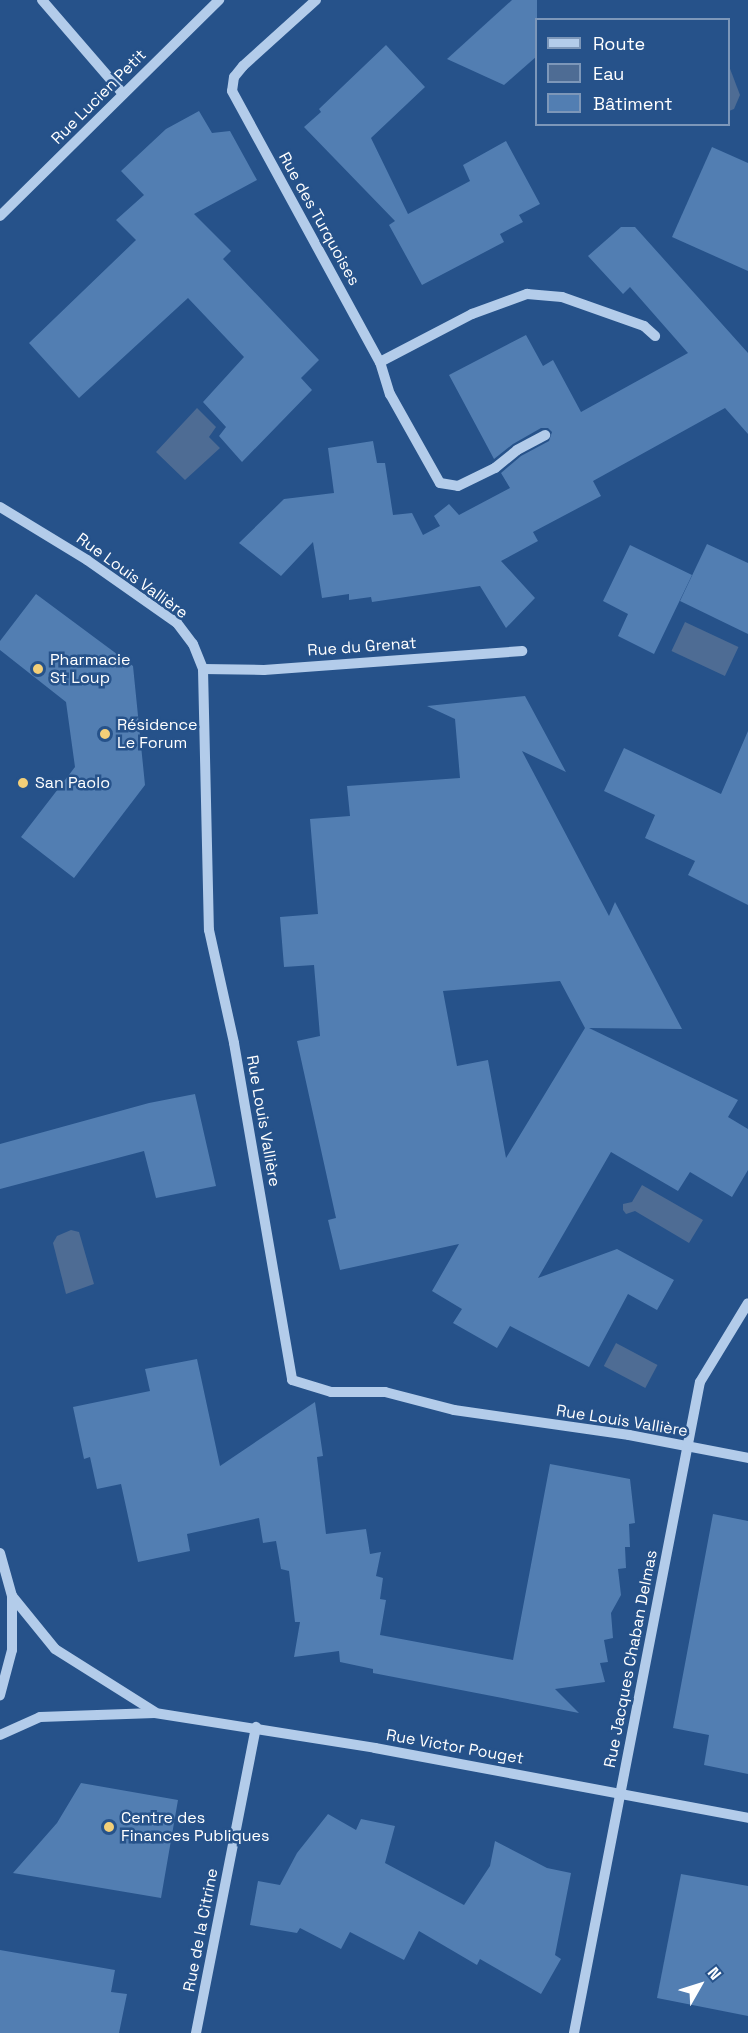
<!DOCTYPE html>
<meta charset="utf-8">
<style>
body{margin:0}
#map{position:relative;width:748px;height:2033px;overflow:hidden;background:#26528a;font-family:"Space Grotesk",sans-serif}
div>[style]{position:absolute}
.water>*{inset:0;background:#4e6c94;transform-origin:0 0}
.building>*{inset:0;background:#527eb2}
.minor>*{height:10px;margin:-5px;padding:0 5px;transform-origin:5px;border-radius:5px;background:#b3ccea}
.dots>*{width:16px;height:16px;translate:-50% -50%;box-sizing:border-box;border:3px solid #26528a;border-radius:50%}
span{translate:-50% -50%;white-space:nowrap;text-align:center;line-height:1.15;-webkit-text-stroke:5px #26528a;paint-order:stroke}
.street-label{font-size:16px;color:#fff}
.poi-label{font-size:16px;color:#fff}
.left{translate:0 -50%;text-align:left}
.legend{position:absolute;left:535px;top:18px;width:195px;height:108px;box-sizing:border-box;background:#26528a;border:2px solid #7d97b9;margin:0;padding:8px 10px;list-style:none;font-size:18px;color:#fff}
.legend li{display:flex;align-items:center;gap:12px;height:30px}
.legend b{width:30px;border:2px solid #7d97b9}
.north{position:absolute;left:670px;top:1955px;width:60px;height:60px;-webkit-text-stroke:4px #26528a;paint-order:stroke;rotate:51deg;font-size:16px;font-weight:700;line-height:24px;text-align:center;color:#fff}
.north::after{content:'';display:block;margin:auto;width:21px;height:27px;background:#fff;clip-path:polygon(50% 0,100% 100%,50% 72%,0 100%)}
</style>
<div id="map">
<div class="water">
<div style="clip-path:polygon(729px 66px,740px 95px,734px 109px,729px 111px)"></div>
<div style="clip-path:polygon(197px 408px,216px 427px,209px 437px,220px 448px,185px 480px,156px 452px)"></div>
<div style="left:685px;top:622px;width:59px;height:32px;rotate:25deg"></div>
<div style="clip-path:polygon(642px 1185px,703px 1220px,689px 1243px,635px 1211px,626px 1214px,623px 1210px,623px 1204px,632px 1202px)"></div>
<div style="clip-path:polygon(71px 1230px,79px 1232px,94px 1284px,66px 1294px,53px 1243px,57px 1236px)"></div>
<div style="left:616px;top:1343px;width:47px;height:26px;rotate:28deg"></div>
</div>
<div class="building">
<div style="clip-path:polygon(512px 0,537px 0,537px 56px,504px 85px,447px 59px)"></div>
<div style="clip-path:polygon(386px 45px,425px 87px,371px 138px,408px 214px,470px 181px,463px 165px,506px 141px,540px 204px,519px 215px,523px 222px,500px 234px,504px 242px,422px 285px,389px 225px,395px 221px,304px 127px,321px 112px,319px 109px)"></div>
<div style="clip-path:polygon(199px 111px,212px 133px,230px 131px,257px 180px,194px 214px,231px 251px,223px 259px,319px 360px,301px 378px,312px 390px,242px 462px,219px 436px,226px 427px,203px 402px,244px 357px,188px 298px,79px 398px,29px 343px,136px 240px,116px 220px,144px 195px,121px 171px,166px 129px)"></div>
<div style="clip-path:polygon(712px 147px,748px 163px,748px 271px,672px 237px)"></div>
<div style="clip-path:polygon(621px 227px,635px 227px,748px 353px,748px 434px,725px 408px,593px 481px,601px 496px,533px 532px,538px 541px,501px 561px,535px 598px,506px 628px,480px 586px,372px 602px,371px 597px,349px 600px,349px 594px,322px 598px,313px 542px,281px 576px,239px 543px,284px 499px,334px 493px,328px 448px,373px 441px,377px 463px,385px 463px,393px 515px,412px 513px,423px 535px,440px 526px,434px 516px,449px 504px,459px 515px,510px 488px,501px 473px,521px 456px,549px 441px,552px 432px,548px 428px,541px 428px,513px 444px,494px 459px,449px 375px,526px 335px,543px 366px,553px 360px,581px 412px,688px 353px,630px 287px,623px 294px,588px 256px)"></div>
<div style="clip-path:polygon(707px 544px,748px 563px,748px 634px,680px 601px)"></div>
<div style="clip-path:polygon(630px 545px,692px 575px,654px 654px,618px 636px,628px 614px,603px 601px)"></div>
<div style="clip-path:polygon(36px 594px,133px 666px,145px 785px,74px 878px,21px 837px,75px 767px,66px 702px,0 650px,0 641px)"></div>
<div style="clip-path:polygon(evenodd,525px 696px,566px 772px,522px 751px,609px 916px,615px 902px,682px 1029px,589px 1028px,738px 1100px,728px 1117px,748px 1129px,748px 1170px,732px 1197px,690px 1172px,678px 1191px,611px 1152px,538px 1278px,617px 1249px,674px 1280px,657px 1310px,628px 1294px,589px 1367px,510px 1326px,497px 1348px,453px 1323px,462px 1309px,432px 1291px,459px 1244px,340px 1270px,328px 1220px,336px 1218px,297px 1041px,320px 1036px,314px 965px,284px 967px,280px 917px,318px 914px,310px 819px,350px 816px,347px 786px,460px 778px,455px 719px,427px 706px,525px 696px,560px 981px,585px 1028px,506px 1158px,488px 1060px,457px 1066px,443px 991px,560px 981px)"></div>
<div style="clip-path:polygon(748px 731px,748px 905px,688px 875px,695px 861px,645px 838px,655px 815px,604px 791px,624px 748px,721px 794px)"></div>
<div style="clip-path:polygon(195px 1094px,216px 1186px,156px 1198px,144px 1151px,0 1189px,0 1144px,149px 1103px)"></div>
<div style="clip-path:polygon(197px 1359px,220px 1466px,315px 1402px,323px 1456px,317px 1457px,326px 1534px,366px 1529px,370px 1554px,381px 1552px,376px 1576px,383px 1578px,380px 1599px,386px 1600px,380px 1635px,513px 1660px,550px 1464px,630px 1479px,635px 1523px,629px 1524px,630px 1547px,625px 1547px,626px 1568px,618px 1569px,621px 1595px,611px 1613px,613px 1638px,604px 1640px,608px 1662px,600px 1663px,605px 1682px,555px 1689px,579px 1713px,373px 1673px,373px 1669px,340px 1662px,339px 1651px,294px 1657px,300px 1622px,295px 1622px,289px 1571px,281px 1569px,276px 1541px,263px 1543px,259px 1518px,187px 1534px,190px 1551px,138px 1562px,121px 1484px,97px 1489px,90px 1457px,84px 1459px,73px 1407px,150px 1391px,145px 1369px)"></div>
<div style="clip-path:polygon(713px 1514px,748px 1521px,748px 1774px,704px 1765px,709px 1735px,673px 1728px)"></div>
<div style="clip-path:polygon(81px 1783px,178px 1800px,161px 1898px,13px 1873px,57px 1823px)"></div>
<div style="clip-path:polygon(328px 1814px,356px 1830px,361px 1819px,395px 1826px,385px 1863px,464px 1905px,490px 1866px,495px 1841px,547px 1868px,571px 1873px,555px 1955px,561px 1959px,541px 1994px,480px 1959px,477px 1965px,419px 1931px,404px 1960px,350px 1932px,341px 1949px,300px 1928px,297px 1933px,250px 1925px,258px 1881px,280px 1885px,297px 1853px)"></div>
<div style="clip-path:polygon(681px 1874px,748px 1886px,748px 2016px,657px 1998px)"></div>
<div style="clip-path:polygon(0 1950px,115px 1970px,111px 1992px,127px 1994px,119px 2033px,0 2033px)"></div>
</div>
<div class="minor">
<div style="left:42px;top:0;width:124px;rotate:49.2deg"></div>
<div style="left:316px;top:0;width:98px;rotate:137.9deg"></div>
<div style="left:243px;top:66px;width:14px;rotate:129deg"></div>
<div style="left:234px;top:77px;width:14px;rotate:98deg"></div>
<div style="left:232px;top:91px;width:309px;rotate:61.4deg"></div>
<div style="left:380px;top:362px;width:104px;rotate:-27.6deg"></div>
<div style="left:472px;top:314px;width:59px;rotate:-20deg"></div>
<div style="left:527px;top:294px;width:35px;rotate:5deg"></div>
<div style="left:562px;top:297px;width:87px;rotate:19.5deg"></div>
<div style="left:644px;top:326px;width:15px;rotate:42deg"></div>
<div style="left:0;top:216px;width:308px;rotate:-44.6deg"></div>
<div style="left:380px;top:362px;width:34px;rotate:73deg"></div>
<div style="left:390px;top:394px;width:102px;rotate:60.7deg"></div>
<div style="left:440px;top:483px;width:18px;rotate:9deg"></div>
<div style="left:458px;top:486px;width:41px;rotate:-25.9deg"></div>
<div style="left:495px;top:468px;width:28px;rotate:-39deg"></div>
<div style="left:517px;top:450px;width:32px;rotate:-28deg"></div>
<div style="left:0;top:507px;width:102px;rotate:31.3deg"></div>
<div style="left:87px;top:560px;width:110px;rotate:35deg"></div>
<div style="left:177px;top:623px;width:26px;rotate:53deg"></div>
<div style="left:193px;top:644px;width:27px;rotate:68deg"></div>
<div style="left:203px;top:669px;width:261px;rotate:88.7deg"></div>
<div style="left:209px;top:930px;width:116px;rotate:77.5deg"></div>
<div style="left:234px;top:1043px;width:342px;rotate:80.2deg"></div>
<div style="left:292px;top:1380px;width:41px;rotate:17.1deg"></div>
<div style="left:331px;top:1392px;width:54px"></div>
<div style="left:385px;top:1392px;width:71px;rotate:14.6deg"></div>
<div style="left:454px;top:1410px;width:177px;rotate:8.1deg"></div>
<div style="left:629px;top:1435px;width:121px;rotate:10.9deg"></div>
<div style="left:203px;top:669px;width:61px;rotate:0.9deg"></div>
<div style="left:264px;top:670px;width:259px;rotate:-4.2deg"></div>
<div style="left:0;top:1553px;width:45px;rotate:74.4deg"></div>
<div style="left:12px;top:1596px;width:54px;rotate:90deg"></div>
<div style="left:12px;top:1650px;width:47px;rotate:104.9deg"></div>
<div style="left:12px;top:1596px;width:68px;rotate:50.9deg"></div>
<div style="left:55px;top:1649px;width:118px;rotate:32.2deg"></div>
<div style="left:0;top:1735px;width:44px;rotate:-24.2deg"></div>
<div style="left:40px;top:1717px;width:115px;rotate:-2deg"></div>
<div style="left:155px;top:1713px;width:223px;rotate:9deg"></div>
<div style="left:375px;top:1748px;width:380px;rotate:10.6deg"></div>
<div style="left:196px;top:2033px;width:312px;rotate:-78.9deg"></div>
<div style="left:574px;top:2033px;width:663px;rotate:-79.05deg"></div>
<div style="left:700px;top:1382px;width:92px;rotate:-58.7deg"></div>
</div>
<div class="dots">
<div style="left:38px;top:669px;background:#f3cf78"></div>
<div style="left:105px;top:734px;background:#f3cf78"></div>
<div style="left:23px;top:783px;background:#f3cf78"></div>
<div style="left:109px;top:1827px;background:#f3cf78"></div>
</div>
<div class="street-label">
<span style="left:99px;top:97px;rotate:-45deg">Rue Lucien Petit</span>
<span style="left:319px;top:219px;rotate:61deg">Rue des Turquoises</span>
<span style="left:132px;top:576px;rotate:36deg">Rue Louis Vallière</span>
<span style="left:362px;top:647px;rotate:-4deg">Rue du Grenat</span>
<span style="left:263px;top:1121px;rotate:80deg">Rue Louis Vallière</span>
<span style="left:622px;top:1421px;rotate:9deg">Rue Louis Vallière</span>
<span style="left:631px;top:1659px;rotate:-79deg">Rue Jacques Chaban Delmas</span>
<span style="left:455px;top:1747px;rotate:10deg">Rue Victor Pouget</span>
<span style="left:201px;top:1930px;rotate:-79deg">Rue de la Citrine</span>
</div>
<div class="poi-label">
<span class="left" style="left:50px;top:669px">Pharmacie<br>St Loup</span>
<span class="left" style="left:117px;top:734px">Résidence<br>Le Forum</span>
<span class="left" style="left:35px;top:783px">San Paolo</span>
<span class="left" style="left:121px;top:1827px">Centre des<br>Finances Publiques</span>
</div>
<ul class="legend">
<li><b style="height:8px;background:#b3ccea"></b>Route</li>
<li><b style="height:16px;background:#4e6c94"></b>Eau</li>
<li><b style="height:16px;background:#527eb2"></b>Bâtiment</li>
</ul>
<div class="north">N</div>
</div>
